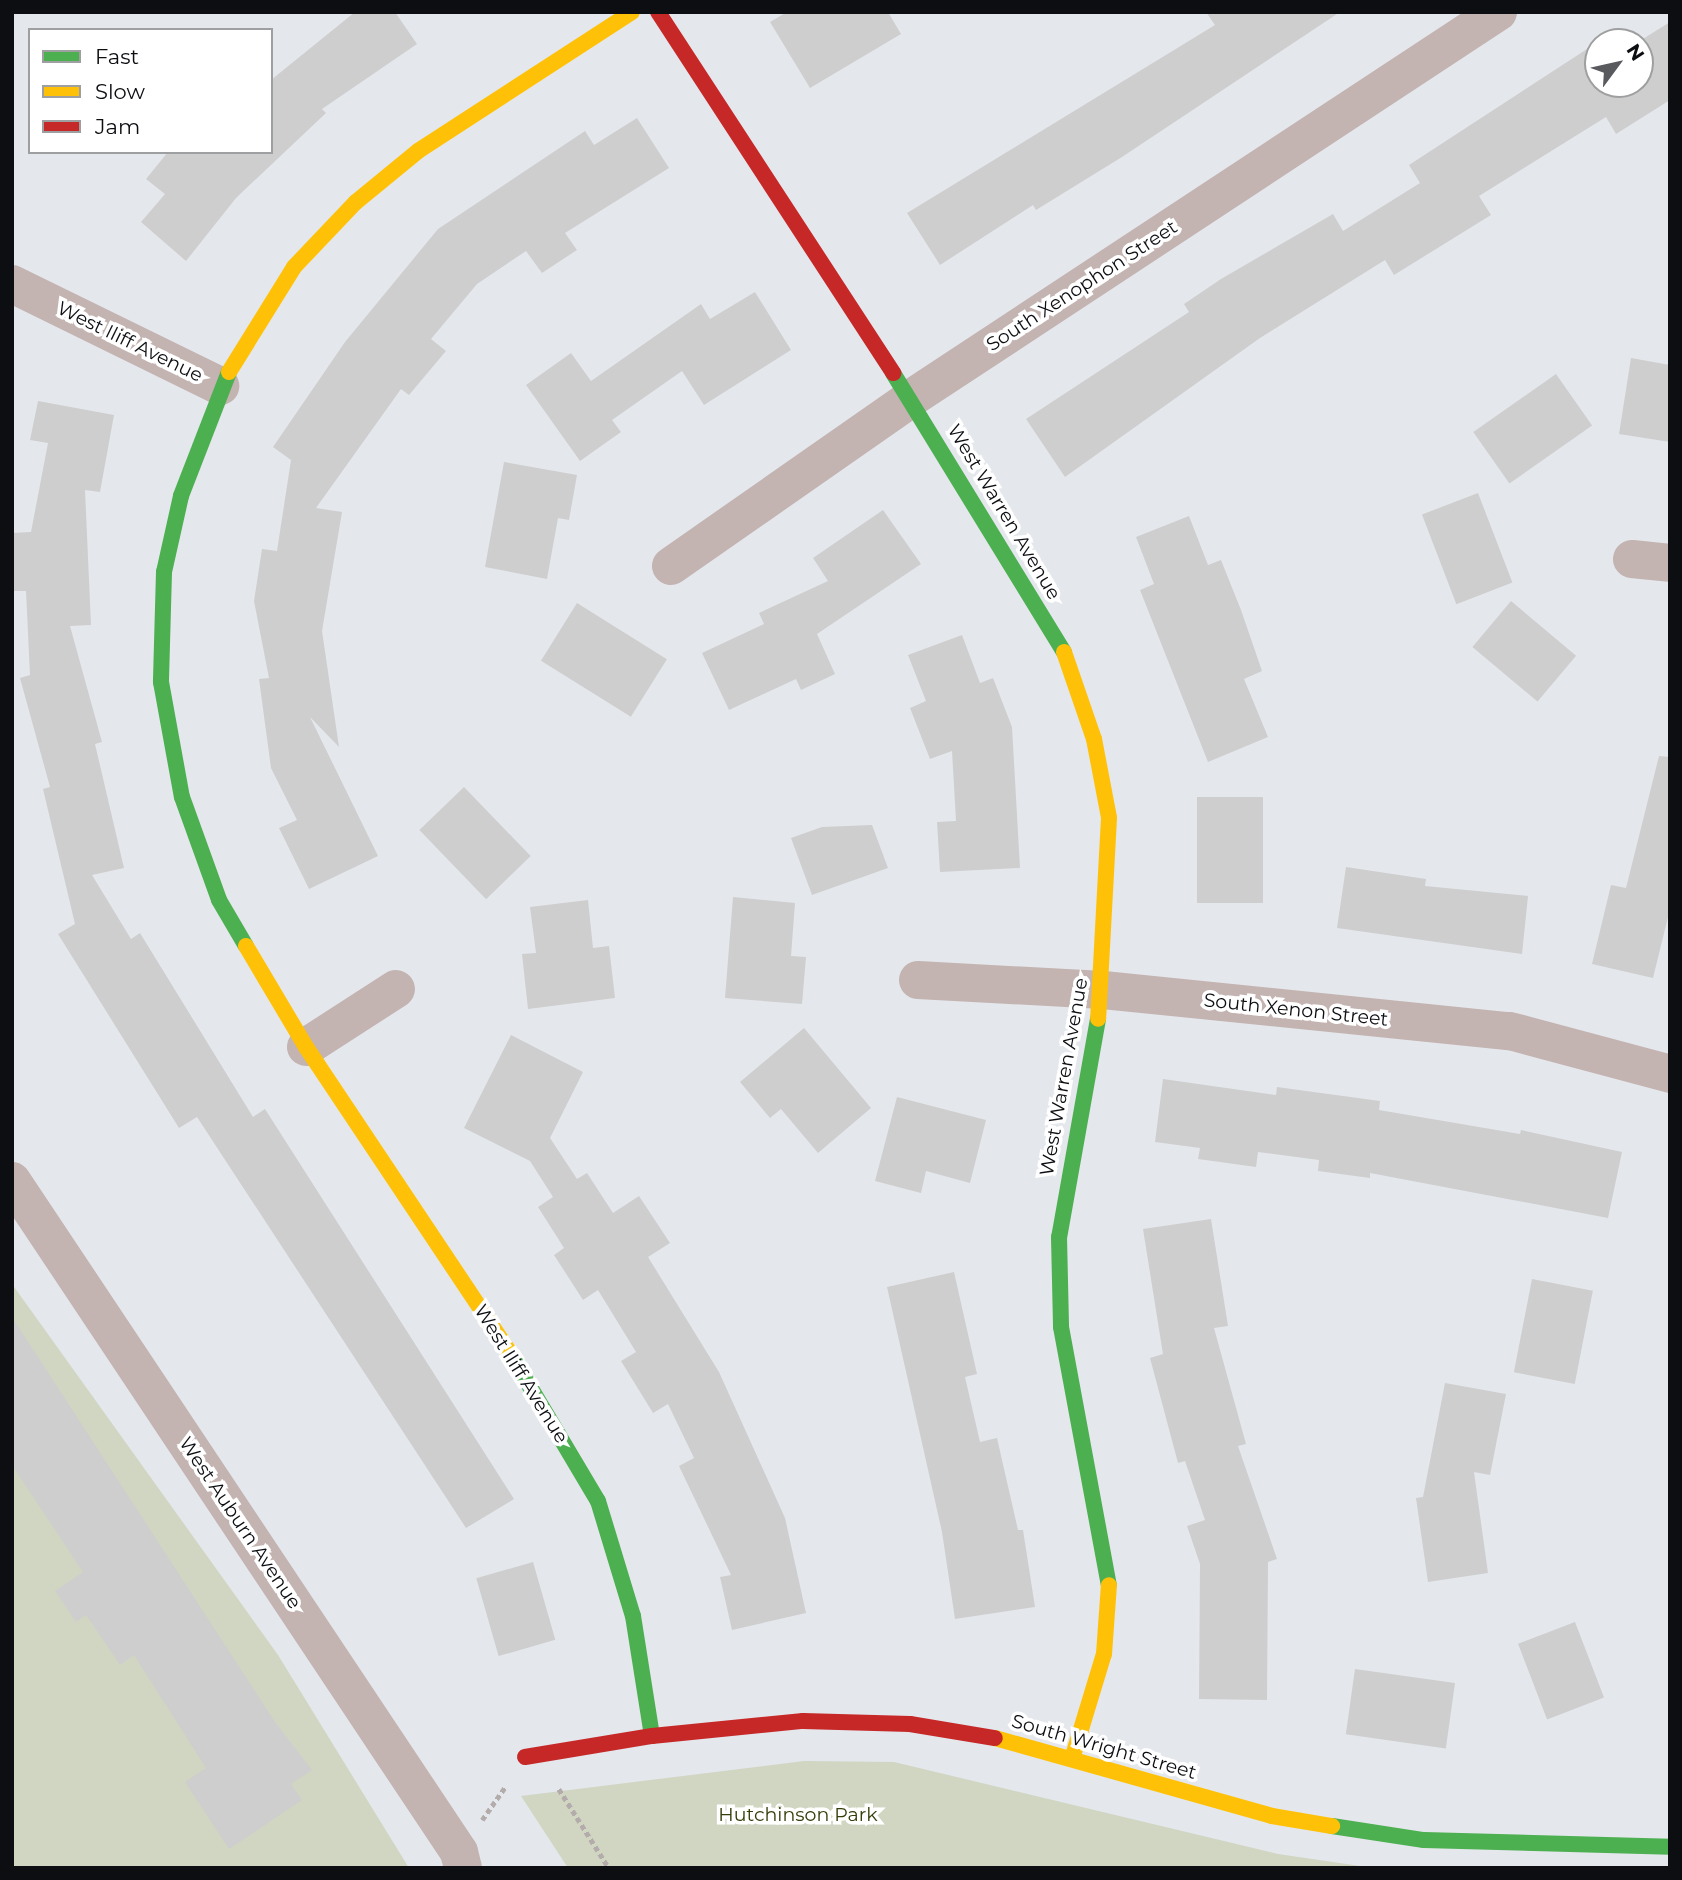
<!DOCTYPE html>
<style>
body{margin:0}
#map{position:relative;width:1682px;height:1880px;overflow:hidden;background:#e4e7ec;font-family:Montserrat,sans-serif}
div>[style]{position:absolute}
.green>*{inset:0;background:#d0d6c2}
.building>*{inset:0;background:#cecece;transform-origin:0 0}
.path>*{height:4.5px;margin-top:-2.25px;transform-origin:0;background:repeating-linear-gradient(90deg,#b4acab 0 5px,transparent 0 8.5px)}
.street>*{height:38px;margin:-19px;padding:0 19px;transform-origin:19px;border-radius:19px;background:#c3b3b1}
.fast>*{height:16px;margin:-8px;padding:0 8px;transform-origin:8px;border-radius:8px;background:#4caf50}
.slow>*{height:16px;margin:-8px;padding:0 8px;transform-origin:8px;border-radius:8px;background:#ffc107}
.jam>*{height:16px;margin:-8px;padding:0 8px;transform-origin:8px;border-radius:8px;background:#c62828}
span{translate:-50% -50%;white-space:nowrap;text-align:center;line-height:1.15;-webkit-text-stroke:7px #fff;paint-order:stroke}
.street-label{font-size:19px;color:#0c0e12}
.park-label{font-size:19px;color:#363d0a}
.frame{position:absolute;inset:0;border:14px solid #0c0e12;pointer-events:none}
.legend{position:absolute;left:28px;top:28px;width:245px;height:126px;box-sizing:border-box;background:#fff;border:2px solid #9e9fa0;margin:0;padding:9px 12px;list-style:none;font-size:21px;color:#0c0e12}
.legend li{display:flex;align-items:center;gap:14px;height:35px}
.legend b{width:35px;border:2px solid #9e9fa0}
.north{position:absolute;left:1584px;top:28px;width:70px;height:70px;box-sizing:border-box;background:#fff;border:2px solid #9e9fa0;border-radius:50%;rotate:57deg;font-size:19px;font-weight:700;line-height:28px;text-align:center;color:#0c0e12}
.north::after{content:'';display:block;margin:auto;width:24px;height:32px;background:#585a5e;clip-path:polygon(50% 0,100% 100%,50% 72%,0 100%)}
</style>
<div id="map">
<div class="green">
<div style="clip-path:polygon(12px 1284px,278px 1655px,409px 1868px,12px 1868px)"></div>
<div style="clip-path:polygon(804px 1761px,894px 1762px,1278px 1854px,1374px 1868px,568px 1868px,521px 1796px,512px 1782px,521px 1796px)"></div>
</div>
<div class="building">
<div style="clip-path:polygon(355px 12px,395px 12px,417px 44px,322px 109px,326px 113px,236px 198px,186px 261px,141px 222px,165px 194px,146px 179px,168px 152px,271px 152px,271px 80px)"></div>
<div style="clip-path:polygon(787px 12px,888px 12px,901px 34px,810px 88px,770px 22px)"></div>
<div style="clip-path:polygon(1206px 12px,1340px 12px,1122px 157px,1036px 210px,1033px 205px,940px 265px,907px 213px,1215px 25px)"></div>
<div style="clip-path:polygon(1670px 22px,1670px 100px,1616px 134px,1606px 117px,1479px 196px,1491px 215px,1394px 275px,1385px 260px,1260px 338px,1065px 477px,1026px 419px,1189px 312px,1184px 304px,1221px 279px,1333px 214px,1343px 231px,1420px 183px,1409px 165px,1607px 36px,1610px 42px,1598px 42px,1598px 84px,1640px 84px,1638px 42px)"></div>
<div style="clip-path:polygon(637px 118px,669px 168px,565px 233px,577px 250px,542px 273px,526px 251px,477px 284px,431px 339px,446px 351px,409px 395px,401px 389px,316px 508px,342px 512px,322px 631px,339px 747px,310px 717px,378px 856px,309px 889px,279px 828px,297px 820px,271px 768px,259px 679px,269px 678px,254px 601px,262px 549px,277px 551px,291px 460px,273px 447px,345px 342px,438px 229px,585px 131px,594px 145px)"></div>
<div style="clip-path:polygon(755px 292px,791px 350px,704px 405px,682px 371px,612px 420px,621px 432px,580px 461px,526px 385px,571px 353px,591px 381px,701px 304px,710px 319px)"></div>
<div style="clip-path:polygon(1631px 358px,1670px 365px,1670px 442px,1619px 434px)"></div>
<div style="left:1556px;top:374px;width:63px;height:101px;rotate:55deg"></div>
<div style="clip-path:polygon(38px 401px,114px 415px,100px 492px,85px 490px,91px 625px,70px 626px,102px 742px,95px 744px,124px 868px,92px 875px,131px 939px,140px 933px,253px 1117px,265px 1109px,514px 1499px,466px 1528px,197px 1117px,179px 1128px,58px 934px,75px 924px,43px 789px,50px 787px,20px 678px,30px 675px,26px 591px,12px 591px,12px 533px,31px 532px,48px 443px,30px 440px)"></div>
<div style="clip-path:polygon(504px 462px,577px 475px,569px 520px,558px 518px,547px 579px,485px 567px)"></div>
<div style="left:1478px;top:493px;width:96px;height:60px;rotate:69deg"></div>
<div style="clip-path:polygon(883px 510px,921px 564px,817px 634px,835px 674px,801px 690px,796px 679px,729px 710px,702px 653px,764px 624px,759px 613px,828px 581px,813px 558px)"></div>
<div style="clip-path:polygon(1189px 516px,1208px 565px,1221px 560px,1241px 610px,1262px 671px,1244px 679px,1268px 737px,1208px 762px,1140px 590px,1154px 584px,1136px 537px)"></div>
<div style="left:1511px;top:601px;width:85px;height:60px;rotate:40deg"></div>
<div style="left:577px;top:603px;width:106px;height:68px;rotate:32deg"></div>
<div style="clip-path:polygon(962px 635px,980px 683px,993px 678px,1012px 727px,1020px 868px,940px 872px,937px 822px,956px 821px,952px 751px,930px 759px,910px 708px,926px 701px,908px 655px)"></div>
<div style="clip-path:polygon(1659px 756px,1670px 757px,1670px 909px,1653px 978px,1592px 964px,1611px 885px,1626px 888px)"></div>
<div style="left:464px;top:787px;width:96px;height:62px;rotate:46deg"></div>
<div style="left:1197px;top:797px;width:66px;height:106px"></div>
<div style="clip-path:polygon(872px 825px,888px 868px,812px 895px,791px 838px,822px 827px)"></div>
<div style="clip-path:polygon(1346px 867px,1426px 879px,1425px 886px,1528px 896px,1522px 954px,1337px 928px)"></div>
<div style="clip-path:polygon(733px 897px,795px 903px,791px 956px,806px 957px,802px 1004px,725px 998px)"></div>
<div style="clip-path:polygon(588px 900px,593px 948px,609px 946px,615px 998px,528px 1009px,522px 954px,536px 953px,530px 907px)"></div>
<div style="clip-path:polygon(804px 1028px,871px 1108px,818px 1153px,781px 1109px,770px 1118px,740px 1082px)"></div>
<div style="clip-path:polygon(511px 1035px,583px 1072px,550px 1138px,577px 1179px,587px 1173px,613px 1213px,639px 1196px,670px 1243px,648px 1257px,719px 1372px,785px 1518px,806px 1613px,732px 1630px,720px 1577px,731px 1575px,679px 1466px,694px 1458px,668px 1404px,653px 1413px,621px 1361px,636px 1352px,598px 1290px,583px 1300px,554px 1255px,564px 1248px,538px 1207px,553px 1197px,530px 1161px,464px 1128px)"></div>
<div style="clip-path:polygon(1163px 1079px,1276px 1095px,1277px 1087px,1380px 1101px,1379px 1110px,1520px 1134px,1521px 1130px,1622px 1152px,1608px 1218px,1370px 1173px,1370px 1178px,1318px 1171px,1319px 1160px,1258px 1152px,1256px 1167px,1198px 1159px,1200px 1148px,1155px 1142px)"></div>
<div style="clip-path:polygon(897px 1097px,986px 1120px,970px 1183px,926px 1171px,921px 1193px,875px 1181px)"></div>
<div style="clip-path:polygon(1211px 1219px,1228px 1326px,1214px 1328px,1246px 1444px,1238px 1446px,1277px 1559px,1268px 1562px,1267px 1700px,1199px 1699px,1200px 1564px,1187px 1526px,1205px 1520px,1185px 1461px,1178px 1463px,1150px 1358px,1163px 1354px,1143px 1229px)"></div>
<div style="clip-path:polygon(954px 1272px,977px 1374px,965px 1377px,980px 1442px,997px 1438px,1018px 1530px,1023px 1530px,1035px 1607px,955px 1619px,942px 1532px,887px 1287px)"></div>
<div style="left:1532px;top:1279px;width:62px;height:95px;rotate:11deg"></div>
<div style="clip-path:polygon(12px 1317px,275px 1722px,312px 1770px,291px 1784px,302px 1800px,229px 1849px,185px 1782px,206px 1768px,134px 1655px,120px 1665px,86px 1615px,76px 1622px,55px 1591px,83px 1572px,12px 1465px)"></div>
<div style="clip-path:polygon(1445px 1383px,1506px 1394px,1490px 1475px,1474px 1472px,1488px 1573px,1428px 1582px,1416px 1498px,1423px 1497px)"></div>
<div style="left:533px;top:1562px;width:81px;height:59px;rotate:74deg"></div>
<div style="left:1575px;top:1622px;width:81px;height:61px;rotate:69deg"></div>
<div style="left:1355px;top:1669px;width:101px;height:66px;rotate:8deg"></div>
</div>
<div class="path">
<div style="left:559px;top:1789px;width:93px;rotate:57.7deg"></div>
<div style="left:482px;top:1820px;width:40px;rotate:-55.1deg"></div>
</div>
<div class="street">
<div style="left:12px;top:284px;width:232px;rotate:26.1deg"></div>
<div style="left:1632px;top:559px;width:38px;rotate:6deg"></div>
<div style="left:671px;top:566px;width:292px;rotate:-34.9deg"></div>
<div style="left:910px;top:399px;width:704px;rotate:-33.35deg"></div>
<div style="left:918px;top:980px;width:185px;rotate:3.1deg"></div>
<div style="left:1103px;top:990px;width:409px;rotate:5.8deg"></div>
<div style="left:1510px;top:1031px;width:166px;rotate:15deg"></div>
<div style="left:306px;top:1047px;width:107px;rotate:-32.8deg"></div>
<div style="left:12px;top:1181px;width:806px;rotate:56.33deg"></div>
<div style="left:459px;top:1852px;width:16px;rotate:76deg"></div>
</div>
<div class="fast">
<div style="left:229px;top:372px;width:133px;rotate:111.2deg"></div>
<div style="left:181px;top:496px;width:78px;rotate:102.6deg"></div>
<div style="left:164px;top:572px;width:110px;rotate:91.6deg"></div>
<div style="left:161px;top:682px;width:117px;rotate:79.7deg"></div>
<div style="left:182px;top:797px;width:109px;rotate:70.2deg"></div>
<div style="left:219px;top:900px;width:53px;rotate:59.6deg"></div>
<div style="left:893px;top:373px;width:327px;rotate:58.5deg"></div>
<div style="left:1098px;top:1019px;width:221px;rotate:100.1deg"></div>
<div style="left:1059px;top:1237px;width:90px;rotate:88.7deg"></div>
<div style="left:1061px;top:1327px;width:262px;rotate:79.5deg"></div>
<div style="left:510px;top:1353px;width:172px;rotate:59.3deg"></div>
<div style="left:598px;top:1501px;width:120px;rotate:73.1deg"></div>
<div style="left:633px;top:1616px;width:121px;rotate:81deg"></div>
<div style="left:1332px;top:1826px;width:93px;rotate:8.7deg"></div>
<div style="left:1424px;top:1840px;width:246px;rotate:1.6deg"></div>
</div>
<div class="slow">
<div style="left:229px;top:372px;width:123px;rotate:-58.2deg"></div>
<div style="left:294px;top:267px;width:90px;rotate:-46.4deg"></div>
<div style="left:356px;top:202px;width:80px;rotate:-39.4deg"></div>
<div style="left:418px;top:151px;width:255px;rotate:-33deg"></div>
<div style="left:1064px;top:652px;width:92px;rotate:71deg"></div>
<div style="left:1094px;top:739px;width:80px;rotate:79.2deg"></div>
<div style="left:1109px;top:818px;width:201px;rotate:93.1deg"></div>
<div style="left:246px;top:946px;width:117px;rotate:59.3deg"></div>
<div style="left:306px;top:1047px;width:368px;rotate:56.3deg"></div>
<div style="left:995px;top:1738px;width:288px;rotate:15.7deg"></div>
<div style="left:1272px;top:1816px;width:61px;rotate:9.5deg"></div>
<div style="left:1072px;top:1759px;width:110px;rotate:-73.1deg"></div>
<div style="left:1104px;top:1654px;width:69px;rotate:-85.9deg"></div>
</div>
<div class="jam">
<div style="left:658px;top:12px;width:431px;rotate:56.9deg"></div>
<div style="left:525px;top:1757px;width:129px;rotate:-9.4deg"></div>
<div style="left:652px;top:1736px;width:152px;rotate:-5.7deg"></div>
<div style="left:803px;top:1721px;width:107px;rotate:1.6deg"></div>
<div style="left:910px;top:1724px;width:86px;rotate:9.4deg"></div>
</div>
<div class="street-label">
<span style="left:1082px;top:286px;rotate:-33deg">South Xenophon Street</span>
<span style="left:130px;top:342px;rotate:26deg">West Iliff Avenue</span>
<span style="left:1004px;top:512px;rotate:59deg">West Warren Avenue</span>
<span style="left:1296px;top:1010px;rotate:6deg">South Xenon Street</span>
<span style="left:1064px;top:1077px;rotate:-80deg">West Warren Avenue</span>
<span style="left:521px;top:1374px;rotate:58deg">West Iliff Avenue</span>
<span style="left:240px;top:1523px;rotate:56deg">West Auburn Avenue</span>
<span style="left:1104px;top:1747px;rotate:16deg">South Wright Street</span>
</div>
<div class="park-label">
<span style="left:798px;top:1815px">Hutchinson Park</span>
</div>
<div class="frame"></div>
<ul class="legend">
<li><b style="height:9px;background:#4caf50"></b>Fast</li>
<li><b style="height:9px;background:#ffc107"></b>Slow</li>
<li><b style="height:9px;background:#c62828"></b>Jam</li>
</ul>
<div class="north">N</div>
</div>
